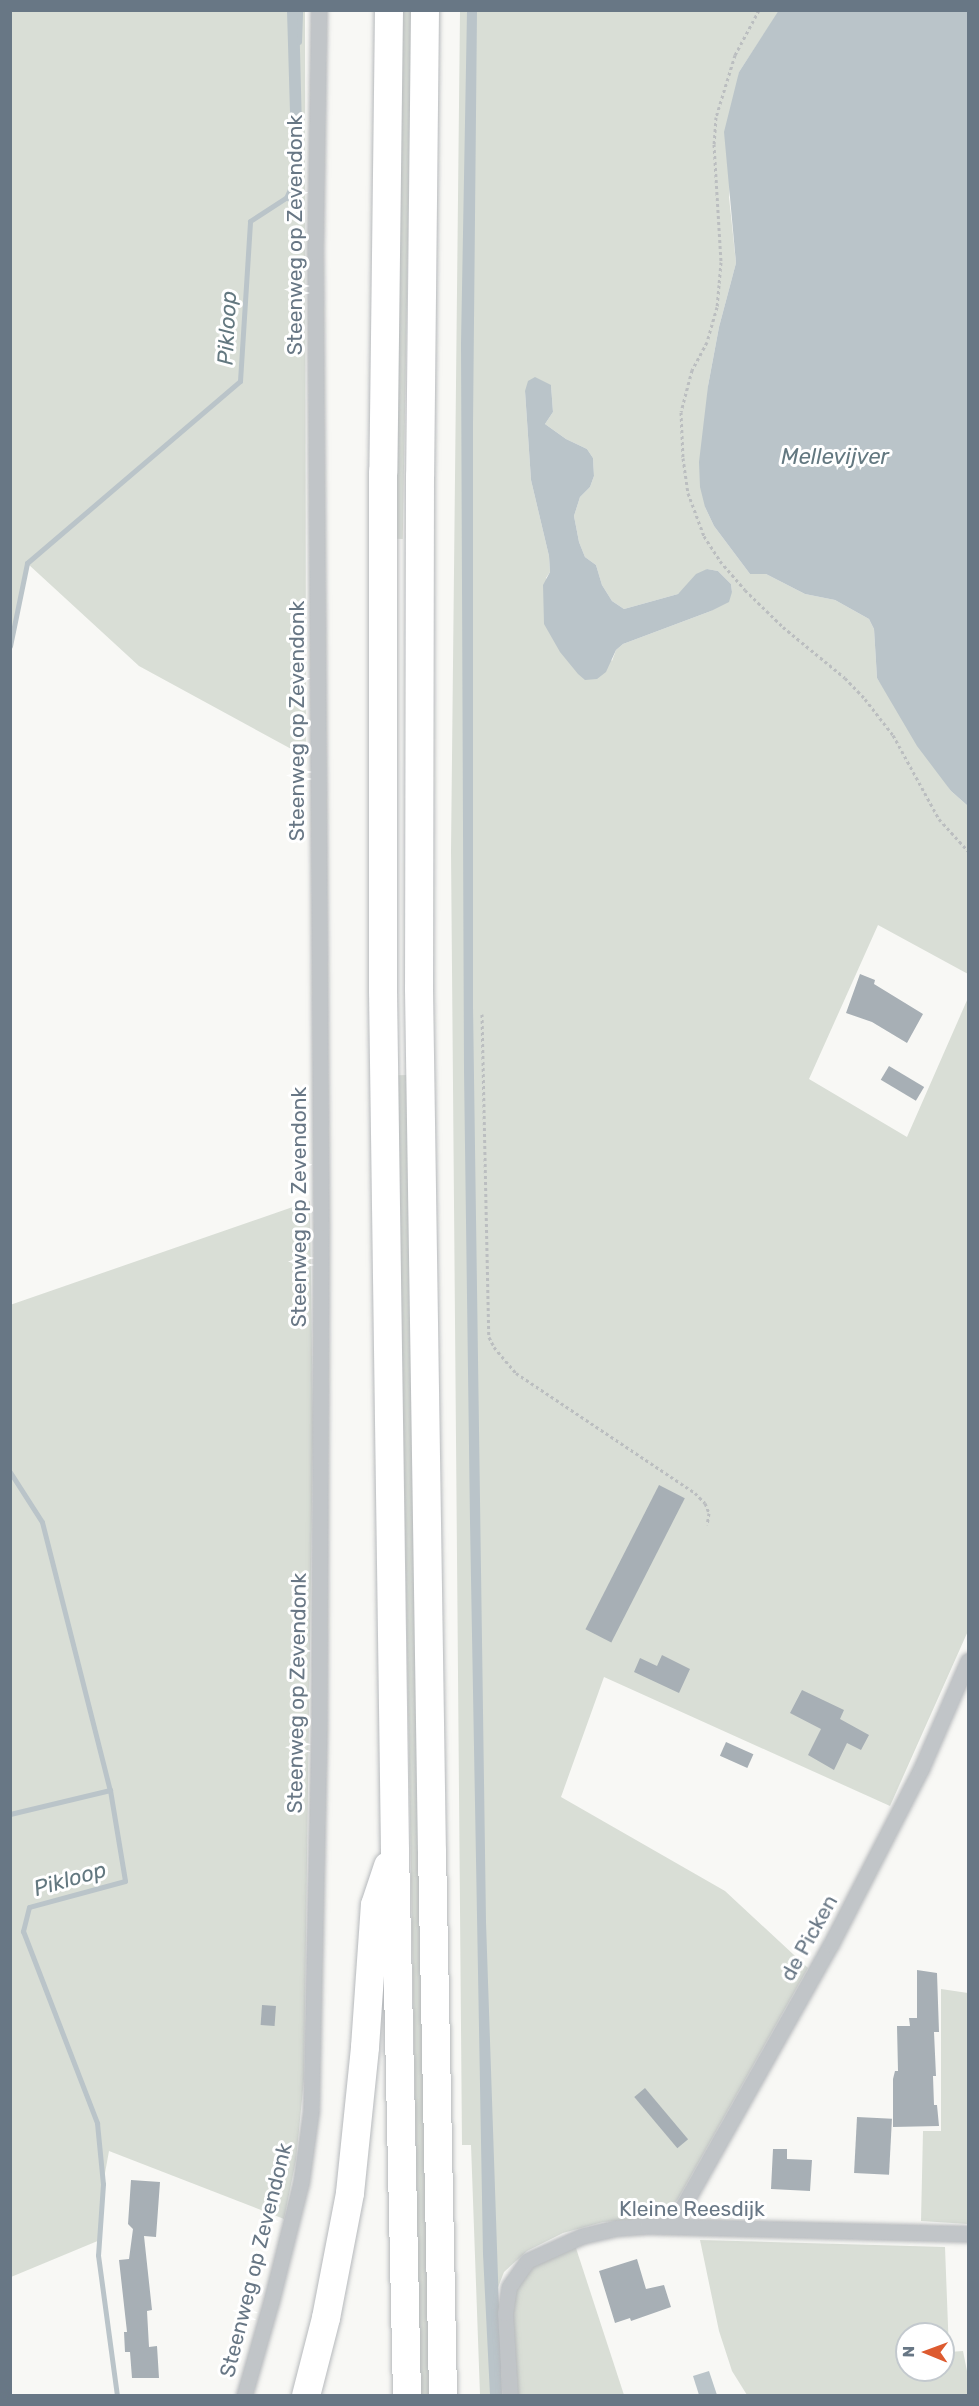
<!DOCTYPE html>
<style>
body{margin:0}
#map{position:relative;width:979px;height:2406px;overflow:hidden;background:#f8f8f5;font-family:Rubik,sans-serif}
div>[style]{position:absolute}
.green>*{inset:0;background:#d9ded6;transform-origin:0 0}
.water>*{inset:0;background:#bac4c9}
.stream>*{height:5px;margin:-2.5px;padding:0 2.5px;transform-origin:2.5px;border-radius:2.5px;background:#bac4c9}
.building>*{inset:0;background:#a7afb5;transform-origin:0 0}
.path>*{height:3px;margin-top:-1.5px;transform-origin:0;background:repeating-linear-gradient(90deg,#bbbec0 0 3px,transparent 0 6px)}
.roads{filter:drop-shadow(0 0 2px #b6b9bc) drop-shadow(0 0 2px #b6b9bc)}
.street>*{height:15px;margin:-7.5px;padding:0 7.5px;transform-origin:7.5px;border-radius:7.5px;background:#c1c5c8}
.highway>*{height:28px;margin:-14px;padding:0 14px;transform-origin:14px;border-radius:14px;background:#fff}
span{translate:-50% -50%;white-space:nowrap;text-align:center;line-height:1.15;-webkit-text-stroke:6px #fff;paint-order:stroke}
.street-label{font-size:21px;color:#687785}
.water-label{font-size:22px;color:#637880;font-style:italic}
.frame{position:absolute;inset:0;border:12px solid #687785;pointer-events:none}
.north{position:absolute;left:895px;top:2322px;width:60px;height:60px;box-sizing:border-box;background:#fff;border:2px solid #c3c9ce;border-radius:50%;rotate:271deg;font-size:16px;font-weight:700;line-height:24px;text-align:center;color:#687785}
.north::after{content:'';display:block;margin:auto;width:21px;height:27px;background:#dd5b30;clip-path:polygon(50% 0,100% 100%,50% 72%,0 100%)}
</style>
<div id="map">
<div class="green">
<div style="left:412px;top:10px;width:529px;height:10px;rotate:91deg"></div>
<div style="clip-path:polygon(11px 11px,305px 11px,306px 757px,139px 666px,28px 564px,11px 642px)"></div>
<div style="clip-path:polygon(evenodd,460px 11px,779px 11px,739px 72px,729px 197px,736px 263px,719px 327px,708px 386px,705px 507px,714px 526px,750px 574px,766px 574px,805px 594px,835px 600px,869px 619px,874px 629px,877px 678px,951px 791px,968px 806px,968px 974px,878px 925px,809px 1079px,907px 1137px,968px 998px,968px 1631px,890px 1806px,604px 1677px,561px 1797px,725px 1891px,808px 1968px,678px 2199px,667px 2213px,656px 2218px,603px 2222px,563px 2233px,527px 2251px,504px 2272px,497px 2290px,502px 2396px,480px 2395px,471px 2145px,462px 2145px,451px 851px,460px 11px,551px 385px,553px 412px,545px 424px,566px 439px,587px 449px,593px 458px,594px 476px,590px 487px,580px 497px,574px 516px,579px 542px,585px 557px,596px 565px,602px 585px,612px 601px,624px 609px,678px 594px,707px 569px,718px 571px,731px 584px,732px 592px,711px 611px,623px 644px,616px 650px,612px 661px,546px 578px,550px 572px,549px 556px,531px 480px,525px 391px,551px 385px)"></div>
<div style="left:407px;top:1075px;width:1321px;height:10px;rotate:89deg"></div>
<div style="clip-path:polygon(310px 1201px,313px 1429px,304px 2079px,296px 2160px,284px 2219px,109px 2151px,103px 2184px,100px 2240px,11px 2277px,10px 1305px)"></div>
<div style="clip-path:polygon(941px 1989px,968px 1993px,968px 2224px,921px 2221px,923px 2131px,941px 2131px)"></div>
<div style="clip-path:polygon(evenodd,700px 2240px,945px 2247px,949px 2352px,963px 2351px,968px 2376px,968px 2395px,747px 2395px,732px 2371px,719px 2331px,700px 2240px,907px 2334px,943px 2334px,943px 2370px,907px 2370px,907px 2334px)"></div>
<div style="clip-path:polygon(575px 2245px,624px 2395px,515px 2395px,512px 2292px,537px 2263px)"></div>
</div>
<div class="water">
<div style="clip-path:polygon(779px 10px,968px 11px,968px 806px,951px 791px,917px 746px,877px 678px,874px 629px,869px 619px,835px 600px,805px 594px,766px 574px,750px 574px,714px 526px,705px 507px,700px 487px,699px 462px,708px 386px,719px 327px,736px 263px,724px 132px,739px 72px)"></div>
<div style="clip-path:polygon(287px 11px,299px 11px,302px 129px,302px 181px,299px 197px,291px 204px,284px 198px,292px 180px)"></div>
<div style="clip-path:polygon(467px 11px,477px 11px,473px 425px,473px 1006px,486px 1922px,502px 2396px,490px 2395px,483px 2254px,470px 1522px,464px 1071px,461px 344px)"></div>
<div style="clip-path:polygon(535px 377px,551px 385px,553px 412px,545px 424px,566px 439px,587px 449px,593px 458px,594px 476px,590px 487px,580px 497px,574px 516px,579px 542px,585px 557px,596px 565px,602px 585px,612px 601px,624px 609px,678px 594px,696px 574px,707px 569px,718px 571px,731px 584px,732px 592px,729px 602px,711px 611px,623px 644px,616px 650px,606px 672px,597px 679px,585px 680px,578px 674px,560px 652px,544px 624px,543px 585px,550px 572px,549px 556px,531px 480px,525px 391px,528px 381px)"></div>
<div style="clip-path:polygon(709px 2371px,717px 2395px,699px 2395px,693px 2376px)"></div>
</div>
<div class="stream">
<div style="left:299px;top:42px;width:32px;rotate:-88deg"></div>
<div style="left:10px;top:646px;width:85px;rotate:-78.4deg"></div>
<div style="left:27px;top:563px;width:280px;rotate:-40.5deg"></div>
<div style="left:240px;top:381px;width:160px;rotate:-86.4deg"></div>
<div style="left:250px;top:221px;width:48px;rotate:-33deg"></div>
<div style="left:10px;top:1472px;width:59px;rotate:57.4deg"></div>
<div style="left:42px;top:1522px;width:276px;rotate:75.8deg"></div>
<div style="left:110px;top:1790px;width:92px;rotate:80.6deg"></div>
<div style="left:125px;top:1881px;width:99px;rotate:164.8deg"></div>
<div style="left:29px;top:1907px;width:25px;rotate:104deg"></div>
<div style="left:23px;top:1931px;width:206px;rotate:68.9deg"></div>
<div style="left:97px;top:2123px;width:61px;rotate:84.4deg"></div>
<div style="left:103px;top:2184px;width:71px;rotate:94deg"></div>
<div style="left:98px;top:2255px;width:142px;rotate:82.3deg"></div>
<div style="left:10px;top:1814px;width:103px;rotate:-13.5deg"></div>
</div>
<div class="building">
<div style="clip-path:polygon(860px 974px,875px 980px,874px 984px,923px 1014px,907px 1043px,872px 1022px,846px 1013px)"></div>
<div style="left:889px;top:1066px;width:41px;height:16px;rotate:31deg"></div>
<div style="left:659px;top:1485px;width:29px;height:162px;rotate:27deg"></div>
<div style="clip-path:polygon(662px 1655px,690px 1669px,679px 1693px,634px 1672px,640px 1658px,657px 1666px)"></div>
<div style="clip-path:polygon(802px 1690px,844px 1710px,840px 1719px,869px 1735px,861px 1750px,847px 1743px,834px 1770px,808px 1755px,821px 1729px,790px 1713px)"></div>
<div style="left:726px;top:1742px;width:30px;height:15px;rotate:24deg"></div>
<div style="clip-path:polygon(917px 1970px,937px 1973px,939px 2032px,934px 2032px,936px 2076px,933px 2076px,934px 2105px,937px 2105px,939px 2126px,893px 2127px,893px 2079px,895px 2071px,898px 2071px,897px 2026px,910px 2026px,909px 2018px,917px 2018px)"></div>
<div style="left:262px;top:2005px;width:14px;height:20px;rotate:4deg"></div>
<div style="left:645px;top:2088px;width:67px;height:14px;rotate:50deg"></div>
<div style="left:857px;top:2117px;width:35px;height:56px;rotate:3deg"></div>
<div style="clip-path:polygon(773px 2149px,787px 2149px,787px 2159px,812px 2160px,810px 2191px,771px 2189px)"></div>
<div style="clip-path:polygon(131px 2180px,160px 2182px,156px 2237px,144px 2236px,152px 2310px,147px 2311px,149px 2347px,157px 2346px,159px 2378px,132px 2378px,130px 2352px,125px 2352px,124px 2332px,127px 2332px,119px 2260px,129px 2259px,133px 2229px,128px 2224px)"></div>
<div style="clip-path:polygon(637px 2259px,646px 2289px,664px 2285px,671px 2307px,631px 2321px,630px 2318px,615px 2323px,599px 2271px)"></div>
</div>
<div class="path">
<div style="left:759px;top:10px;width:51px;rotate:118.1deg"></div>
<div style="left:735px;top:55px;width:65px;rotate:107deg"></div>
<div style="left:716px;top:117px;width:27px;rotate:94deg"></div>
<div style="left:714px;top:144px;width:118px;rotate:86.6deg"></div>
<div style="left:721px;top:262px;width:23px;rotate:95deg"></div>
<div style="left:719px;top:285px;width:22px;rotate:95deg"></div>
<div style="left:717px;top:307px;width:36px;rotate:106deg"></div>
<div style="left:707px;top:342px;width:32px;rotate:118deg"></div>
<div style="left:692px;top:370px;width:43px;rotate:104.7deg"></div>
<div style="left:681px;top:412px;width:46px;rotate:87.5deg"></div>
<div style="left:683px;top:458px;width:35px;rotate:82deg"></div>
<div style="left:688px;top:493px;width:46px;rotate:69.6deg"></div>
<div style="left:704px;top:536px;width:30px;rotate:57deg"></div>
<div style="left:720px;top:561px;width:38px;rotate:49deg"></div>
<div style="left:745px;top:590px;width:53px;rotate:44.2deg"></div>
<div style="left:783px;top:627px;width:80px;rotate:39.4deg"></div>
<div style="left:845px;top:678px;width:29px;rotate:46deg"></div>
<div style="left:865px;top:699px;width:46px;rotate:52.1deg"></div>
<div style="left:893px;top:735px;width:96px;rotate:61.3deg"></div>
<div style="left:939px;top:819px;width:43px;rotate:47.8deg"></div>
<div style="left:482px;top:1014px;width:323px;rotate:88.8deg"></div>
<div style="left:489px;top:1337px;width:11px;rotate:63deg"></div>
<div style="left:494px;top:1347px;width:34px;rotate:50deg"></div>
<div style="left:516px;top:1373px;width:216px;rotate:33.8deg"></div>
<div style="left:695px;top:1493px;width:14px;rotate:45deg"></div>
<div style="left:705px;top:1503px;width:11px;rotate:68deg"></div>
<div style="left:709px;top:1513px;width:12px;rotate:99deg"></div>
</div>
<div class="roads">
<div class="street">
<div style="left:672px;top:2226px;width:324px;rotate:-60.6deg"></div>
<div style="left:831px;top:1944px;width:197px;rotate:-62.8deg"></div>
<div style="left:921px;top:1769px;width:118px;rotate:-66.5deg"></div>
<div style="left:244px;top:2396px;width:98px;rotate:-74deg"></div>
<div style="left:271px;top:2302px;width:123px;rotate:-75.9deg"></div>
<div style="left:301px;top:2183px;width:73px;rotate:-82.1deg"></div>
<div style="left:311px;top:2111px;width:380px;rotate:-88.8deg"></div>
<div style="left:319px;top:1731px;width:508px;rotate:-89.77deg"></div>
<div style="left:321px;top:1223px;width:971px;rotate:-90.35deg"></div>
<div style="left:315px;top:252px;width:242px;rotate:-89.1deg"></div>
<div style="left:510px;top:2396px;width:83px;rotate:-93.4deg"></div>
<div style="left:505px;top:2313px;width:26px;rotate:-81deg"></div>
<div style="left:509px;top:2287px;width:32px;rotate:-55deg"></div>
<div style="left:527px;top:2261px;width:60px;rotate:-24.4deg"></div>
<div style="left:582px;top:2236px;width:37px;rotate:-13deg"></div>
<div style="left:618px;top:2228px;width:29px;rotate:-4deg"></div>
<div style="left:647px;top:2226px;width:321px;rotate:1.4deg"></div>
</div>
<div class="highway">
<div style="left:389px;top:10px;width:462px;rotate:90.7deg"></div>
<div style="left:383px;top:472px;width:519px;rotate:90deg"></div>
<div style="left:383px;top:991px;width:859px;rotate:89.2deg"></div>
<div style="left:395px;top:1850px;width:546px;rotate:88.74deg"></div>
<div style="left:425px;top:10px;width:466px;rotate:90.6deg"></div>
<div style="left:420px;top:476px;width:513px;rotate:90.11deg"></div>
<div style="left:419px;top:989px;width:862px;rotate:89.14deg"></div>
<div style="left:432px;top:1851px;width:545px;rotate:88.84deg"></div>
<div style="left:306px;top:2396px;width:81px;rotate:-75.6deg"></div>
<div style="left:326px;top:2318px;width:127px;rotate:-79.1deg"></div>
<div style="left:350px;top:2193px;width:147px;rotate:-84.1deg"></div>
<div style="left:365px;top:2047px;width:142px;rotate:-86deg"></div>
<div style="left:375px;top:1905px;width:41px;rotate:-71.6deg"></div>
</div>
</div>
<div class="street-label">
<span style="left:295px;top:235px;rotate:-90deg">Steenweg op Zevendonk</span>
<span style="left:297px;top:721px;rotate:-90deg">Steenweg op Zevendonk</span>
<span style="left:299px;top:1207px;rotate:-90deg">Steenweg op Zevendonk</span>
<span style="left:297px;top:1693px;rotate:-89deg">Steenweg op Zevendonk</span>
<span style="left:809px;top:1938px;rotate:-61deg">de Picken</span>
<span style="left:692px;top:2209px">Kleine Reesdijk</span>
<span style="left:256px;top:2260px;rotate:-76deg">Steenweg op Zevendonk</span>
</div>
<div class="water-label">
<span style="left:227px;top:328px;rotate:-87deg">Pikloop</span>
<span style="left:835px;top:457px">Mellevijver</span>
<span style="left:70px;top:1879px;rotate:-16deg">Pikloop</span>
</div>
<div class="frame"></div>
<div class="north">N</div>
</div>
